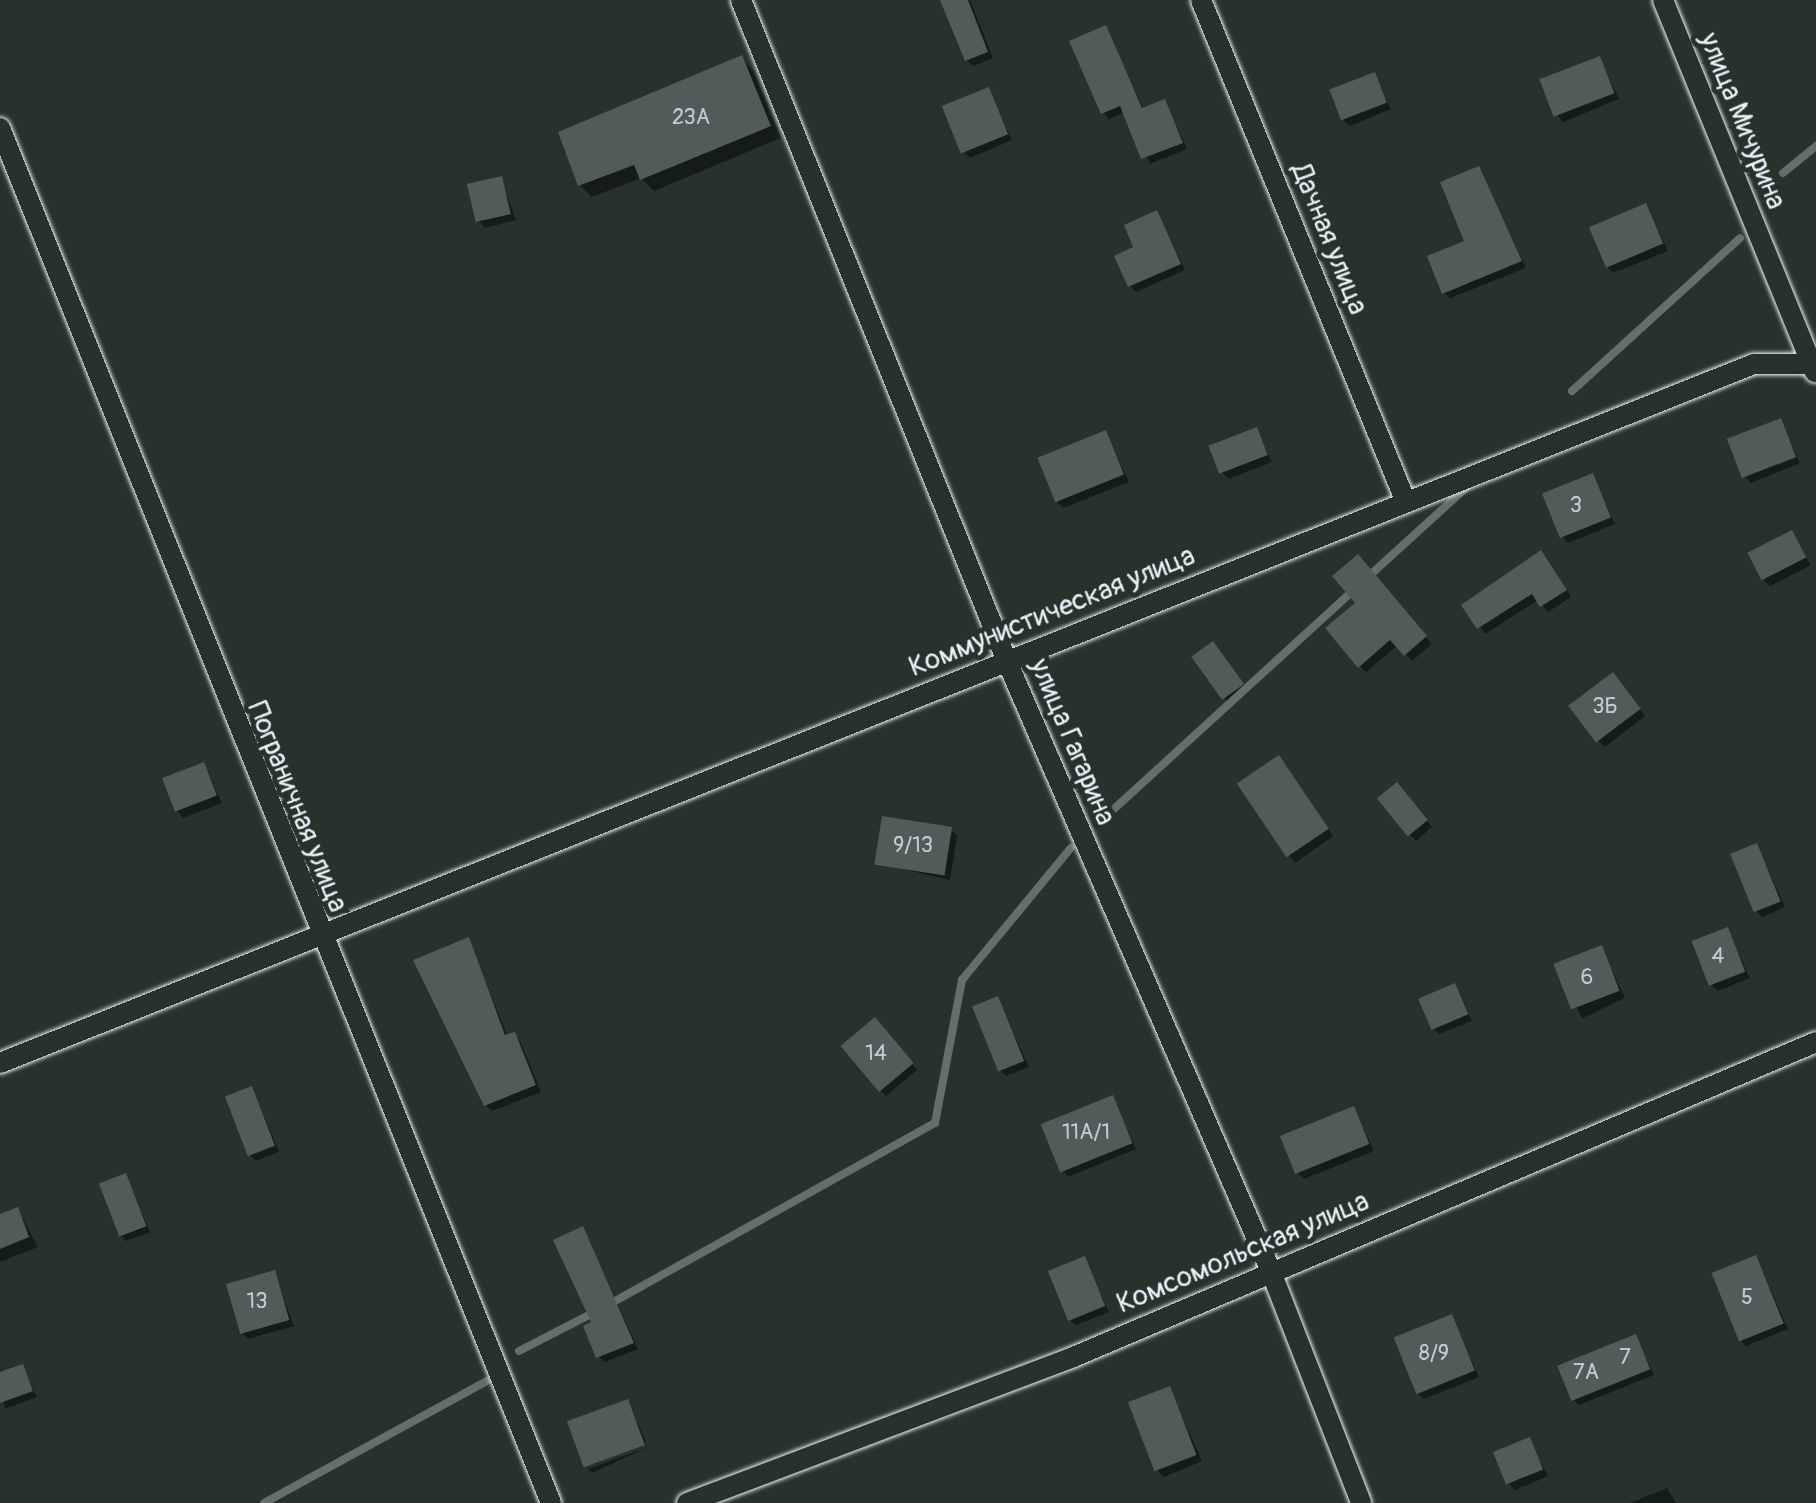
<!DOCTYPE html>
<meta charset="utf-8">
<style>
body{margin:0}
#map{position:relative;width:1816px;height:1503px;overflow:hidden;background:#26332d;font-family:Pangolin,sans-serif}
div>[style]{position:absolute}
.shadow>*{inset:0;background:#0007;transform-origin:0 0}
.stream>*{height:8px;margin:-4px;padding:0 4px;transform-origin:4px;border-radius:4px;background:#636f6d}
.building>*{inset:0;background:#505c59;transform-origin:0 0}
.roads{filter:drop-shadow(0 0 2px #e8f1f8) drop-shadow(0 0 2px #e8f1f8)}
.minor>*{height:20px;margin:-10px;padding:0 10px;transform-origin:10px;border-radius:10px;background:#26332d}
span{translate:-50% -50%;white-space:nowrap;text-align:center;line-height:1.15;-webkit-text-stroke:10px #26332d;paint-order:stroke}
.number-label{font-size:22px;color:#c2ccd0}
.number-label span{-webkit-text-stroke-width:0}
.street-label{font-size:28px;color:#e8f1f8}
</style>
<div id="map">
<div class="shadow">
<div style="clip-path:polygon(948px 0,970px 0,993px 58px,973px 66px,967px 60px)"></div>
<div style="clip-path:polygon(1105px 28px,1144px 110px,1165px 102px,1187px 149px,1150px 164px,1125px 112px,1109px 119px,1103px 113px)"></div>
<div style="clip-path:polygon(741px 58px,753px 70px,781px 138px,654px 191px,641px 178px,592px 197px,580px 185px)"></div>
<div style="clip-path:polygon(1599px 59px,1619px 99px,1563px 122px,1557px 115px)"></div>
<div style="clip-path:polygon(1374px 75px,1391px 109px,1350px 126px,1343px 120px)"></div>
<div style="clip-path:polygon(988px 90px,1012px 140px,970px 158px,963px 151px)"></div>
<div style="clip-path:polygon(1478px 169px,1526px 268px,1450px 298px,1444px 292px,1467px 242px)"></div>
<div style="clip-path:polygon(501px 179px,516px 220px,485px 228px,479px 221px)"></div>
<div style="clip-path:polygon(1646px 206px,1668px 251px,1613px 273px,1607px 267px)"></div>
<div style="clip-path:polygon(1156px 213px,1185px 270px,1136px 292px,1130px 286px)"></div>
<div style="clip-path:polygon(1780px 421px,1800px 463px,1751px 483px,1745px 477px)"></div>
<div style="clip-path:polygon(1256px 429px,1272px 462px,1229px 479px,1222px 473px)"></div>
<div style="clip-path:polygon(1106px 433px,1129px 482px,1063px 508px,1057px 502px)"></div>
<div style="clip-path:polygon(1593px 476px,1615px 524px,1568px 543px,1562px 537px)"></div>
<div style="clip-path:polygon(1791px 534px,1811px 565px,1770px 586px,1764px 580px)"></div>
<div style="clip-path:polygon(1547px 559px,1571px 597px,1548px 612px,1538px 600px,1485px 634px,1465px 605px)"></div>
<div style="clip-path:polygon(1364px 563px,1432px 644px,1412px 661px,1398px 645px,1366px 672px,1360px 666px,1358px 603px)"></div>
<div style="clip-path:polygon(1219px 650px,1249px 691px,1230px 705px,1195px 658px)"></div>
<div style="clip-path:polygon(1619px 682px,1645px 716px,1605px 747px,1599px 741px)"></div>
<div style="clip-path:polygon(1285px 764px,1333px 836px,1295px 863px,1289px 856px)"></div>
<div style="clip-path:polygon(204px 765px,222px 803px,183px 818px,177px 811px)"></div>
<div style="clip-path:polygon(1403px 791px,1432px 827px,1416px 841px,1410px 835px)"></div>
<div style="clip-path:polygon(951px 830px,957px 836px,950px 880px,877px 863px)"></div>
<div style="clip-path:polygon(1757px 846px,1785px 907px,1762px 917px,1756px 911px)"></div>
<div style="clip-path:polygon(1727px 930px,1750px 978px,1718px 991px,1712px 985px)"></div>
<div style="clip-path:polygon(468px 940px,508px 1037px,520px 1041px,541px 1092px,492px 1111px,486px 1105px)"></div>
<div style="left:1601px;top:948px;width:55px;height:48px;rotate:64deg"></div>
<div style="clip-path:polygon(1455px 986px,1472px 1021px,1439px 1034px,1432px 1028px)"></div>
<div style="clip-path:polygon(997px 998px,1029px 1067px,1006px 1076px,1000px 1070px)"></div>
<div style="clip-path:polygon(880px 1026px,917px 1070px,886px 1096px,880px 1090px)"></div>
<div style="clip-path:polygon(252px 1088px,279px 1152px,256px 1161px,249px 1154px)"></div>
<div style="clip-path:polygon(1112px 1098px,1136px 1149px,1068px 1177px,1062px 1170px)"></div>
<div style="clip-path:polygon(1354px 1109px,1374px 1151px,1304px 1179px,1297px 1173px)"></div>
<div style="clip-path:polygon(126px 1176px,150px 1232px,126px 1241px,120px 1234px)"></div>
<div style="clip-path:polygon(18px 1210px,38px 1247px,0 1262px,0 1216px)"></div>
<div style="clip-path:polygon(583px 1229px,638px 1349px,605px 1362px,598px 1356px)"></div>
<div style="clip-path:polygon(1756px 1257px,1788px 1329px,1746px 1346px,1740px 1340px)"></div>
<div style="clip-path:polygon(1085px 1259px,1109px 1312px,1076px 1325px,1069px 1319px)"></div>
<div style="clip-path:polygon(274px 1273px,294px 1326px,248px 1339px,242px 1333px)"></div>
<div style="clip-path:polygon(1451px 1317px,1479px 1377px,1424px 1399px,1418px 1393px)"></div>
<div style="clip-path:polygon(1635px 1336px,1654px 1375px,1579px 1405px,1573px 1399px)"></div>
<div style="clip-path:polygon(22px 1366px,37px 1397px,5px 1409px,0 1375px)"></div>
<div style="clip-path:polygon(1169px 1389px,1202px 1461px,1164px 1477px,1158px 1471px)"></div>
<div style="clip-path:polygon(628px 1402px,646px 1442px,586px 1464px)"></div>
<div style="clip-path:polygon(1529px 1440px,1548px 1476px,1515px 1490px,1508px 1483px)"></div>
<div style="clip-path:polygon(648px 1447px,592px 1473px,588px 1469px)"></div>
<div style="clip-path:polygon(1667px 1488px,1676px 1503px,1630px 1503px)"></div>
</div>
<div class="stream">
<div style="left:1783px;top:173px;width:43px;rotate:-39.3deg"></div>
<div style="left:1572px;top:391px;width:227px;rotate:-42.3deg"></div>
<div style="left:1369px;top:576px;width:135px;rotate:-42.3deg"></div>
<div style="left:1103px;top:819px;width:341px;rotate:-42.4deg"></div>
<div style="left:608px;top:1305px;width:374px;rotate:-29.1deg"></div>
<div style="left:935px;top:1123px;width:146px;rotate:-79.3deg"></div>
<div style="left:962px;top:980px;width:171px;rotate:-50.5deg"></div>
<div style="left:519px;top:1351px;width:85px;rotate:-27.2deg"></div>
<div style="left:264px;top:1503px;width:254px;rotate:-28.7deg"></div>
</div>
<div class="building">
<div style="clip-path:polygon(940px 0,968px 0,988px 52px,965px 61px)"></div>
<div style="clip-path:polygon(1106px 25px,1142px 108px,1165px 99px,1183px 143px,1141px 159px,1120px 106px,1101px 114px,1069px 41px)"></div>
<div style="clip-path:polygon(742px 55px,771px 126px,640px 180px,634px 165px,578px 186px,558px 132px)"></div>
<div style="left:1600px;top:56px;width:40px;height:65px;rotate:69deg"></div>
<div style="left:1375px;top:72px;width:33px;height:49px;rotate:69deg"></div>
<div style="left:989px;top:87px;width:51px;height:51px;rotate:68deg"></div>
<div style="clip-path:polygon(1479px 166px,1522px 261px,1442px 294px,1427px 256px,1464px 241px,1440px 182px)"></div>
<div style="left:502px;top:176px;width:39px;height:36px;rotate:77deg"></div>
<div style="left:1646px;top:203px;width:44px;height:62px;rotate:67deg"></div>
<div style="clip-path:polygon(1157px 210px,1181px 264px,1128px 287px,1114px 256px,1133px 247px,1124px 225px)"></div>
<div style="left:1781px;top:418px;width:42px;height:58px;rotate:69deg"></div>
<div style="left:1257px;top:427px;width:30px;height:52px;rotate:69deg"></div>
<div style="left:1106px;top:430px;width:48px;height:74px;rotate:68deg"></div>
<div style="left:1593px;top:473px;width:48px;height:55px;rotate:68deg"></div>
<div style="left:1792px;top:530px;width:31px;height:50px;rotate:63deg"></div>
<div style="clip-path:polygon(1541px 550px,1567px 590px,1540px 607px,1532px 594px,1477px 629px,1461px 605px)"></div>
<div style="clip-path:polygon(1358px 554px,1427px 636px,1404px 656px,1390px 640px,1358px 668px,1325px 628px,1355px 603px,1332px 576px)"></div>
<div style="left:1213px;top:641px;width:53px;height:27px;rotate:54deg"></div>
<div style="left:1613px;top:672px;width:46px;height:56px;rotate:53deg"></div>
<div style="left:1279px;top:755px;width:89px;height:51px;rotate:56deg"></div>
<div style="left:204px;top:762px;width:36px;height:45px;rotate:69deg"></div>
<div style="left:1397px;top:782px;width:49px;height:26px;rotate:51deg"></div>
<div style="left:882px;top:816px;width:71px;height:49px;rotate:9deg"></div>
<div style="left:1757px;top:843px;width:63px;height:29px;rotate:68deg"></div>
<div style="left:1728px;top:927px;width:48px;height:39px;rotate:69deg"></div>
<div style="clip-path:polygon(469px 937px,505px 1035px,515px 1032px,536px 1085px,484px 1106px,413px 960px)"></div>
<div style="left:1602px;top:945px;width:49px;height:52px;rotate:69deg"></div>
<div style="left:1455px;top:983px;width:34px;height:40px;rotate:67deg"></div>
<div style="left:998px;top:996px;width:70px;height:28px;rotate:68deg"></div>
<div style="left:875px;top:1017px;width:60px;height:45px;rotate:50deg"></div>
<div style="left:252px;top:1086px;width:64px;height:29px;rotate:69deg"></div>
<div style="left:1113px;top:1095px;width:52px;height:78px;rotate:68deg"></div>
<div style="left:1354px;top:1106px;width:41px;height:80px;rotate:68deg"></div>
<div style="left:126px;top:1173px;width:57px;height:29px;rotate:69deg"></div>
<div style="clip-path:polygon(18px 1207px,29px 1237px,0 1249px,0 1214px)"></div>
<div style="clip-path:polygon(583px 1226px,634px 1343px,596px 1358px,583px 1326px,591px 1322px,553px 1240px)"></div>
<div style="left:1756px;top:1255px;width:74px;height:48px;rotate:68deg"></div>
<div style="left:1085px;top:1256px;width:54px;height:40px;rotate:68deg"></div>
<div style="left:275px;top:1270px;width:52px;height:51px;rotate:74deg"></div>
<div style="left:1452px;top:1314px;width:61px;height:63px;rotate:68deg"></div>
<div style="left:1636px;top:1334px;width:38px;height:85px;rotate:68deg"></div>
<div style="clip-path:polygon(23px 1364px,33px 1391px,0 1403px,0 1372px)"></div>
<div style="left:1170px;top:1386px;width:74px;height:45px;rotate:69deg"></div>
<div style="left:628px;top:1399px;width:49px;height:65px;rotate:70deg"></div>
<div style="left:1530px;top:1437px;width:35px;height:40px;rotate:68deg"></div>
</div>
<div class="roads">
<div class="minor">
<div style="left:741px;top:0;width:710px;rotate:68.09deg"></div>
<div style="left:1006px;top:659px;width:665px;rotate:66.6deg"></div>
<div style="left:1270px;top:1269px;width:251px;rotate:68.7deg"></div>
<div style="left:1201px;top:0;width:540px;rotate:67.8deg"></div>
<div style="left:1663px;top:0;width:402px;rotate:67.8deg"></div>
<div style="left:0;top:128px;width:1481px;rotate:68.16deg"></div>
<div style="left:0;top:1063px;width:1888px;rotate:-21.73deg"></div>
<div style="left:1754px;top:364px;width:58px"></div>
<div style="left:687px;top:1503px;width:410px;rotate:-20.7deg"></div>
<div style="left:1071px;top:1358px;width:809px;rotate:-22.98deg"></div>
</div>
</div>
<div class="number-label">
<span style="left:691px;top:118px">23А</span>
<span style="left:1576px;top:506px">3</span>
<span style="left:1605px;top:707px">3Б</span>
<span style="left:913px;top:846px">9/13</span>
<span style="left:1718px;top:957px">4</span>
<span style="left:1587px;top:978px">6</span>
<span style="left:876px;top:1054px">14</span>
<span style="left:1086px;top:1133px">11А/1</span>
<span style="left:1747px;top:1298px">5</span>
<span style="left:257px;top:1302px">13</span>
<span style="left:1434px;top:1354px">8/9</span>
<span style="left:1625px;top:1358px">7</span>
<span style="left:1586px;top:1373px">7А</span>
</div>
<div class="street-label">
<span style="left:1742px;top:121px;rotate:68deg">улица Мичурина</span>
<span style="left:1329px;top:239px;rotate:68deg">Дачная улица</span>
<span style="left:1052px;top:612px;rotate:-22deg">Коммунистическая улица</span>
<span style="left:1072px;top:742px;rotate:67deg">улица Гагарина</span>
<span style="left:297px;top:807px;rotate:68deg">Пограничная улица</span>
<span style="left:1243px;top:1253px;rotate:-23deg">Комсомольская улица</span>
</div>
</div>
